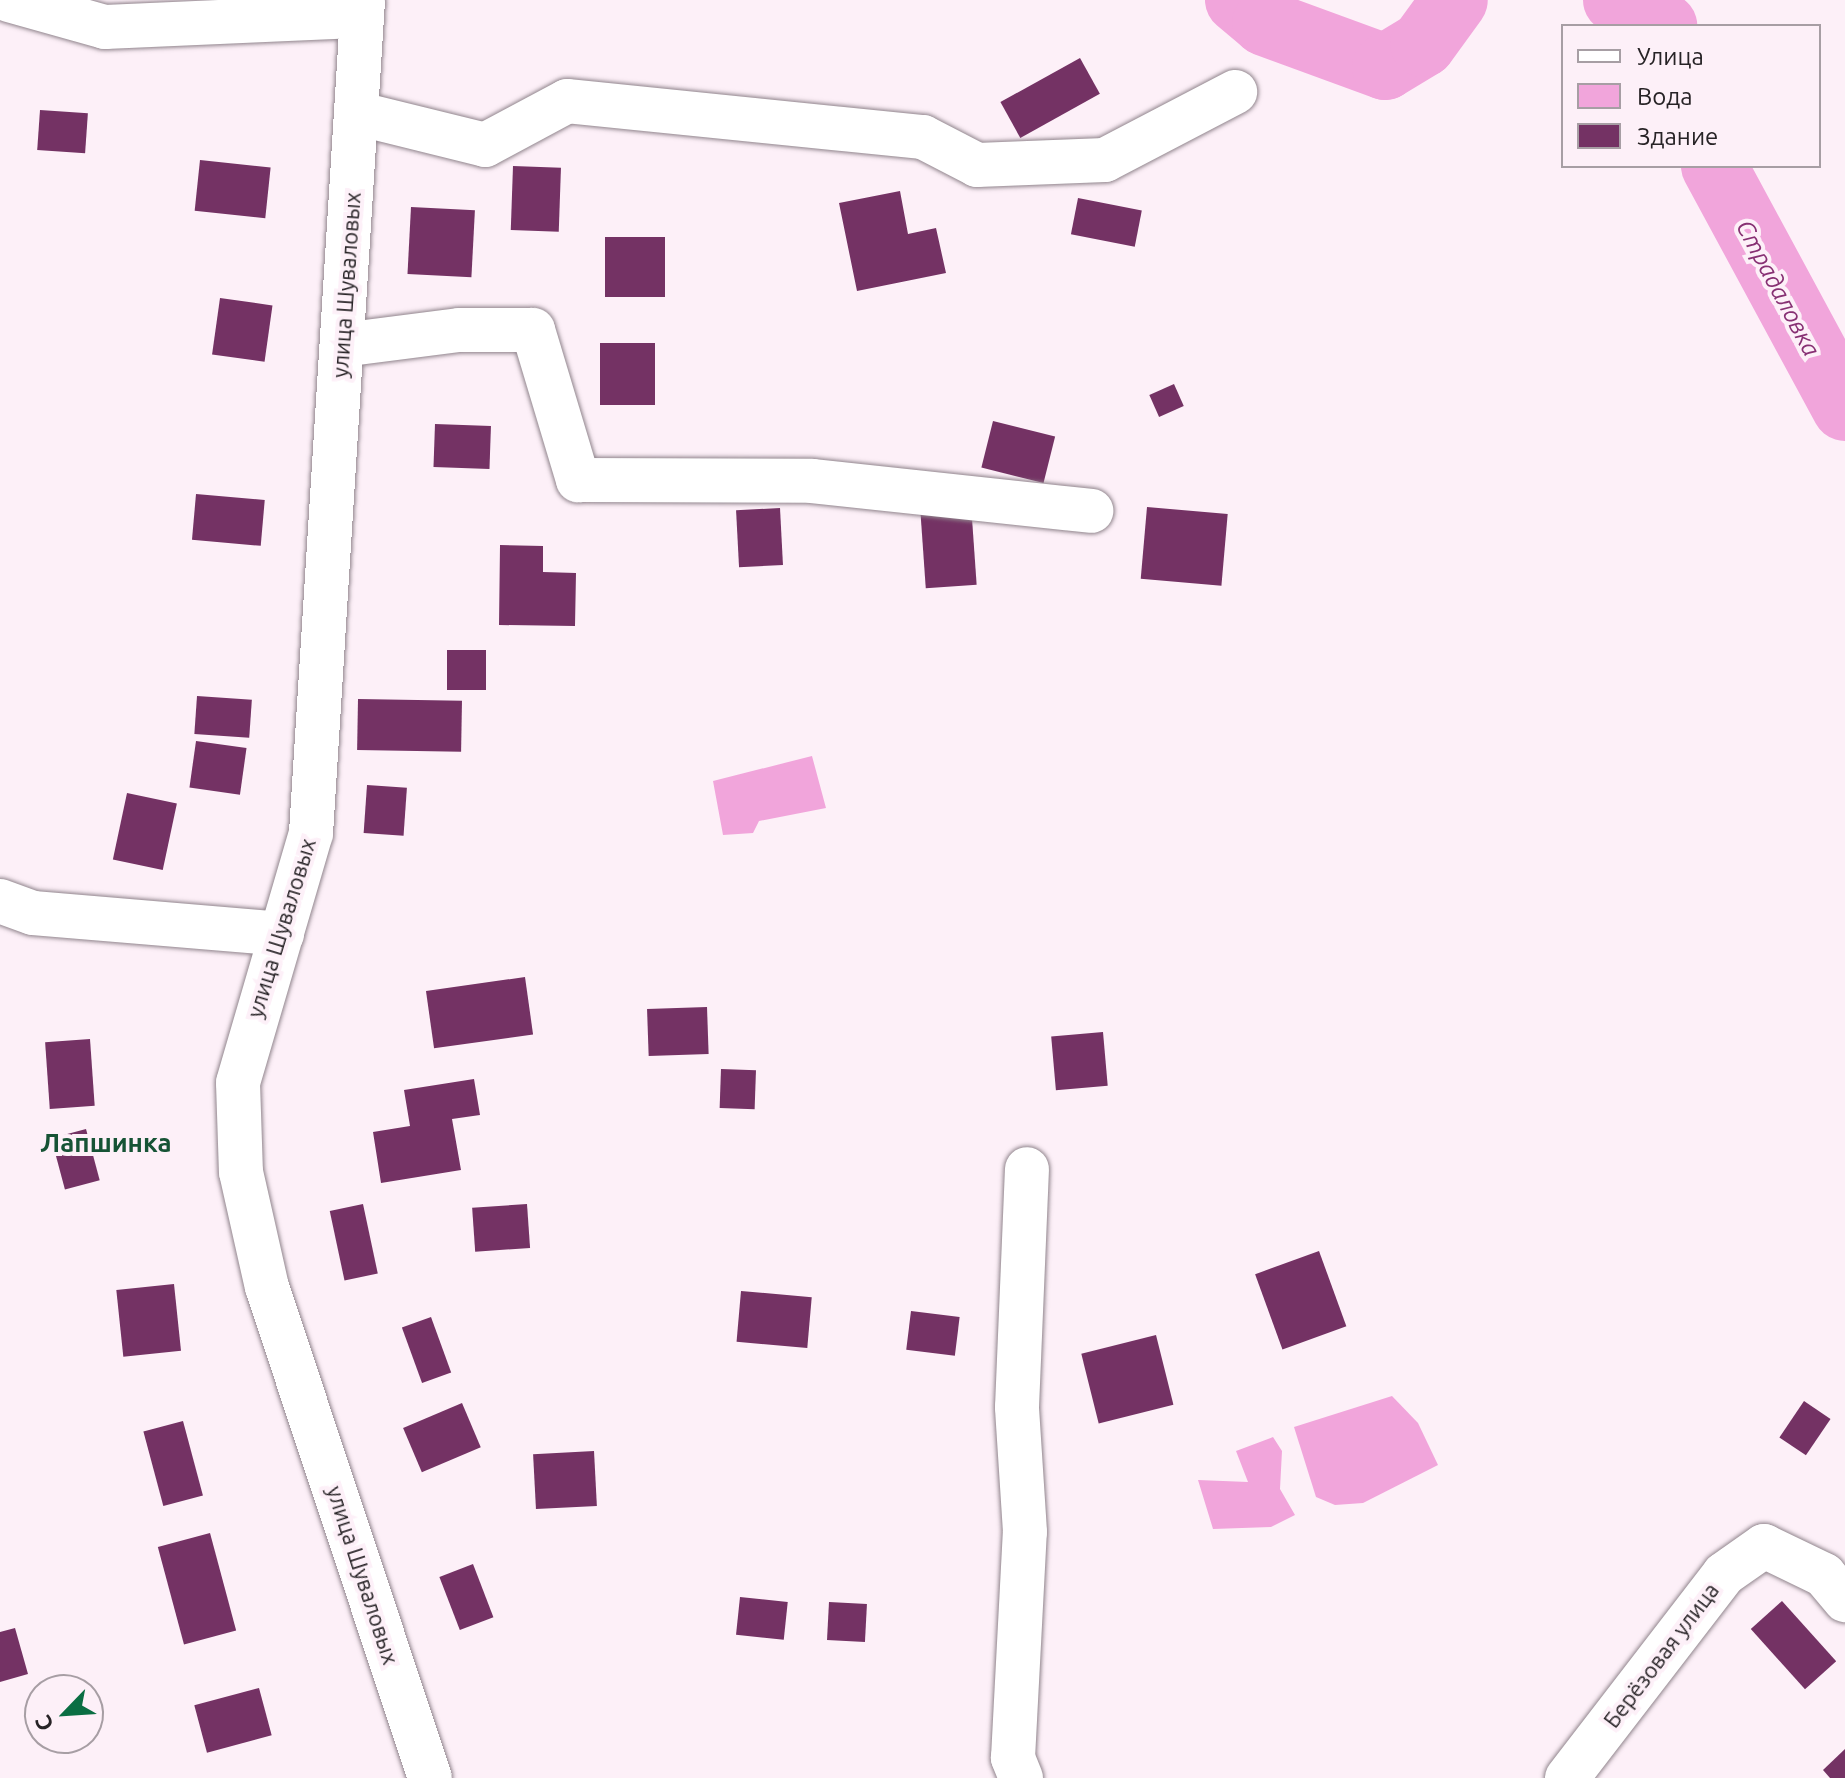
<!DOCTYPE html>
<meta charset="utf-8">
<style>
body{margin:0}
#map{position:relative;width:1845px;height:1778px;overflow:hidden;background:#fdf0f8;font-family:Ubuntu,sans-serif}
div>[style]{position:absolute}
.water>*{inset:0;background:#f1a5db}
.river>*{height:66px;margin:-33px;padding:0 33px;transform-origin:33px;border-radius:33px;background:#f1a5db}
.building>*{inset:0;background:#743264;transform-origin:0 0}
.roads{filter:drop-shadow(0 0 2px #91858d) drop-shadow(0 0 2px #91858d)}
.minor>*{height:44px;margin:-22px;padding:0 22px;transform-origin:22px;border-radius:22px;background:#fff}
span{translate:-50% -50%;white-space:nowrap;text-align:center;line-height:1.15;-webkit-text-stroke:8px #fdf0f8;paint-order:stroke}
.street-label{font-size:22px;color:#272326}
.water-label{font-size:24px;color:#873073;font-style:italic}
.quarter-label{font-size:26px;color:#165335;font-weight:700}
.legend{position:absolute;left:1561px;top:24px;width:260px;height:144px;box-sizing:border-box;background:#fdf0f8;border:2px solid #a79ea4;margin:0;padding:10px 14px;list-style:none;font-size:24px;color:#272326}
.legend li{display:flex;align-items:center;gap:16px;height:40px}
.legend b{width:40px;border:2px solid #a79ea4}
.north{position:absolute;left:24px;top:1674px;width:80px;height:80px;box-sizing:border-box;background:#fdf0f8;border:2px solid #a79ea4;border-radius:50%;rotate:245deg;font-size:22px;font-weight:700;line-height:32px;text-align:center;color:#272326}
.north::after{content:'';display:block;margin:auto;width:28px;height:36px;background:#0a6e43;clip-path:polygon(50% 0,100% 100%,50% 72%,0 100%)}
</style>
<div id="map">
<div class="water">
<div style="clip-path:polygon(812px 756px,826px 808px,759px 821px,753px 833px,723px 835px,713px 781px)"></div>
<div style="clip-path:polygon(1392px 1396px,1418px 1423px,1438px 1465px,1363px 1503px,1335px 1505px,1316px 1497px,1294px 1427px)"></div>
<div style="clip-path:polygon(1273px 1437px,1282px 1451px,1280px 1489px,1295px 1515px,1271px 1527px,1213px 1529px,1198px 1480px,1248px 1482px,1236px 1451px)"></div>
</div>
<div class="river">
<div style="left:1238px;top:0;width:35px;rotate:40deg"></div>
<div style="left:1265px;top:23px;width:128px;rotate:20.1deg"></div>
<div style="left:1385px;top:67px;width:44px;rotate:-31.2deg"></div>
<div style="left:1423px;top:44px;width:54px;rotate:-54deg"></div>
<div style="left:1616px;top:0;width:55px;rotate:28.4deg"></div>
<div style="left:1714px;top:166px;width:275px;rotate:61.6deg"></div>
</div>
<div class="building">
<div style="left:1080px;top:58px;width:41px;height:91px;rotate:61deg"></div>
<div style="left:40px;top:110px;width:48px;height:40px;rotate:4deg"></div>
<div style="left:200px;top:160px;width:71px;height:51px;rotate:6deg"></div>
<div style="left:513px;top:166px;width:48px;height:64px;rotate:2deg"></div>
<div style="clip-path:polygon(900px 191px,908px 234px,936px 228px,946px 273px,857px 291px,839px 203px)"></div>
<div style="left:1078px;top:198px;width:65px;height:37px;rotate:11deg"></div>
<div style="left:411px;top:207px;width:64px;height:67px;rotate:3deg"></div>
<div style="left:665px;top:237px;width:60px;height:60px;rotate:90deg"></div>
<div style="left:220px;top:298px;width:53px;height:57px;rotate:8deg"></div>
<div style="left:600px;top:343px;width:55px;height:62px"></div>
<div style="left:1174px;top:384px;width:24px;height:27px;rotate:66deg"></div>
<div style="left:993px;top:421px;width:64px;height:48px;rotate:14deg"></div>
<div style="left:435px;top:424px;width:56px;height:43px;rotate:2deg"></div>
<div style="left:196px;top:494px;width:69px;height:46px;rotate:5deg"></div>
<div style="left:971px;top:504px;width:81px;height:51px;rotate:86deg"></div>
<div style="left:1147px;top:507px;width:81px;height:72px;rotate:5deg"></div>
<div style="left:780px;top:508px;width:57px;height:44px;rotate:87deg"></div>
<div style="clip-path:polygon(500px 545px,543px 546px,543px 572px,576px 573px,575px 626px,499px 625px)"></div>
<div style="left:447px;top:650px;width:39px;height:40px"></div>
<div style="left:197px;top:696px;width:55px;height:38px;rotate:4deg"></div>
<div style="left:358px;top:699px;width:104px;height:51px;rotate:1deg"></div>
<div style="left:196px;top:741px;width:51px;height:47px;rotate:8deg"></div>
<div style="left:367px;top:785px;width:40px;height:48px;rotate:4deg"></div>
<div style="left:127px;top:793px;width:51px;height:68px;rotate:12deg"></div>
<div style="left:525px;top:977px;width:58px;height:100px;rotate:82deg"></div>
<div style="left:707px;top:1007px;width:47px;height:60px;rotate:88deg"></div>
<div style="left:1103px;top:1032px;width:54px;height:52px;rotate:85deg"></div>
<div style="left:90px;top:1039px;width:67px;height:45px;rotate:86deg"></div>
<div style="left:721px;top:1069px;width:35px;height:39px;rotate:2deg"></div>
<div style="clip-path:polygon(474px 1079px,480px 1115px,452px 1119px,461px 1170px,381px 1183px,373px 1132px,410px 1126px,404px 1090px)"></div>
<div style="left:86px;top:1129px;width:53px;height:36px;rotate:75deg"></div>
<div style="left:363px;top:1204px;width:71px;height:34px;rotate:78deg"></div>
<div style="left:527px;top:1204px;width:44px;height:55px;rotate:86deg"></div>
<div style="left:1319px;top:1251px;width:80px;height:68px;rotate:70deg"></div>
<div style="left:174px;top:1284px;width:67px;height:58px;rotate:84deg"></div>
<div style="left:741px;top:1291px;width:71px;height:51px;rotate:5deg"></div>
<div style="left:911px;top:1311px;width:49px;height:39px;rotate:7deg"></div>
<div style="left:431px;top:1317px;width:59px;height:31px;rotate:70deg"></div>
<div style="left:1156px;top:1335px;width:72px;height:77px;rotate:76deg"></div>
<div style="left:1804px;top:1401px;width:32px;height:44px;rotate:34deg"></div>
<div style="left:462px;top:1403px;width:48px;height:64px;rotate:67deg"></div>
<div style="left:183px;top:1421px;width:77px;height:41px;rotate:75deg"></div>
<div style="left:594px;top:1451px;width:55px;height:61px;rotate:87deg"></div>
<div style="left:210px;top:1533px;width:101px;height:54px;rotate:75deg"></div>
<div style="left:473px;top:1564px;width:57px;height:36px;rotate:69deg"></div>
<div style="left:740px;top:1597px;width:48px;height:38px;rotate:6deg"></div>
<div style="left:1782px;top:1601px;width:81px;height:42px;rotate:48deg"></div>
<div style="left:829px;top:1602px;width:38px;height:38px;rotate:3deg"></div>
<div style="clip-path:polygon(15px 1628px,28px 1674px,0 1682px,0 1632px)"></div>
<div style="left:259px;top:1688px;width:49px;height:67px;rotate:75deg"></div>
<div style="clip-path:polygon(1845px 1749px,1845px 1778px,1830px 1778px,1823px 1770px)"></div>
</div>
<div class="roads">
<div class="minor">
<div style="left:9px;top:0;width:100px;rotate:15.7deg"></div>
<div style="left:105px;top:27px;width:257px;rotate:-2.5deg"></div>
<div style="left:363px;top:0;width:835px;rotate:93.57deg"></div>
<div style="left:311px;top:833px;width:260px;rotate:106.3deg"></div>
<div style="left:238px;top:1083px;width:89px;rotate:88.1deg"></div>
<div style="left:241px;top:1172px;width:118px;rotate:77.3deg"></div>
<div style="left:267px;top:1287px;width:517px;rotate:71.64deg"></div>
<div style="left:356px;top:113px;width:133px;rotate:13.9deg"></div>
<div style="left:485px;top:145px;width:93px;rotate:-28.2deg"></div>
<div style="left:567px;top:101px;width:358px;rotate:5.8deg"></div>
<div style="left:923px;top:137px;width:61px;rotate:27.4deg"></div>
<div style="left:977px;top:165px;width:128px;rotate:-2.2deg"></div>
<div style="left:1105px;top:160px;width:147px;rotate:-27.6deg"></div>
<div style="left:342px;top:345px;width:118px;rotate:-7.3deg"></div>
<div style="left:459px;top:330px;width:74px"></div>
<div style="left:533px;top:330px;width:157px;rotate:73.3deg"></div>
<div style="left:578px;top:480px;width:234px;rotate:0.2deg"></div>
<div style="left:812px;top:481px;width:281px;rotate:6.1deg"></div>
<div style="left:0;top:901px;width:35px;rotate:20deg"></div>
<div style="left:33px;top:913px;width:250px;rotate:4.8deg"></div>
<div style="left:1021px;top:1778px;width:22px;rotate:-112deg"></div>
<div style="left:1013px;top:1758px;width:226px;rotate:-87deg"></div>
<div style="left:1025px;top:1532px;width:125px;rotate:-93.7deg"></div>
<div style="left:1017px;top:1407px;width:238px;rotate:-87.6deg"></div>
<div style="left:1567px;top:1778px;width:257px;rotate:-52.4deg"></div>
<div style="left:1724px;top:1574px;width:49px;rotate:-35deg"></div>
<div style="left:1764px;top:1546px;width:67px;rotate:25.8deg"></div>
<div style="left:1824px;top:1575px;width:33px;rotate:50deg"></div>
</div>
</div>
<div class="street-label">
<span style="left:346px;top:285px;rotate:-86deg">улица Шуваловых</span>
<span style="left:281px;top:928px;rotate:-73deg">улица Шуваловых</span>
<span style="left:363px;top:1575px;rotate:72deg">улица Шуваловых</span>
<span style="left:1661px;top:1655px;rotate:-53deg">Берёзовая улица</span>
</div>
<div class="water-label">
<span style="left:1778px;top:288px;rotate:62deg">Страдаловка</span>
</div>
<div class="quarter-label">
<span style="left:106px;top:1143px">Лапшинка</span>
</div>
<ul class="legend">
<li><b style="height:10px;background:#fff"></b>Улица</li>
<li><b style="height:22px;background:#f1a5db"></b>Вода</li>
<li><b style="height:22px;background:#743264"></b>Здание</li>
</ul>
<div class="north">С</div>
</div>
